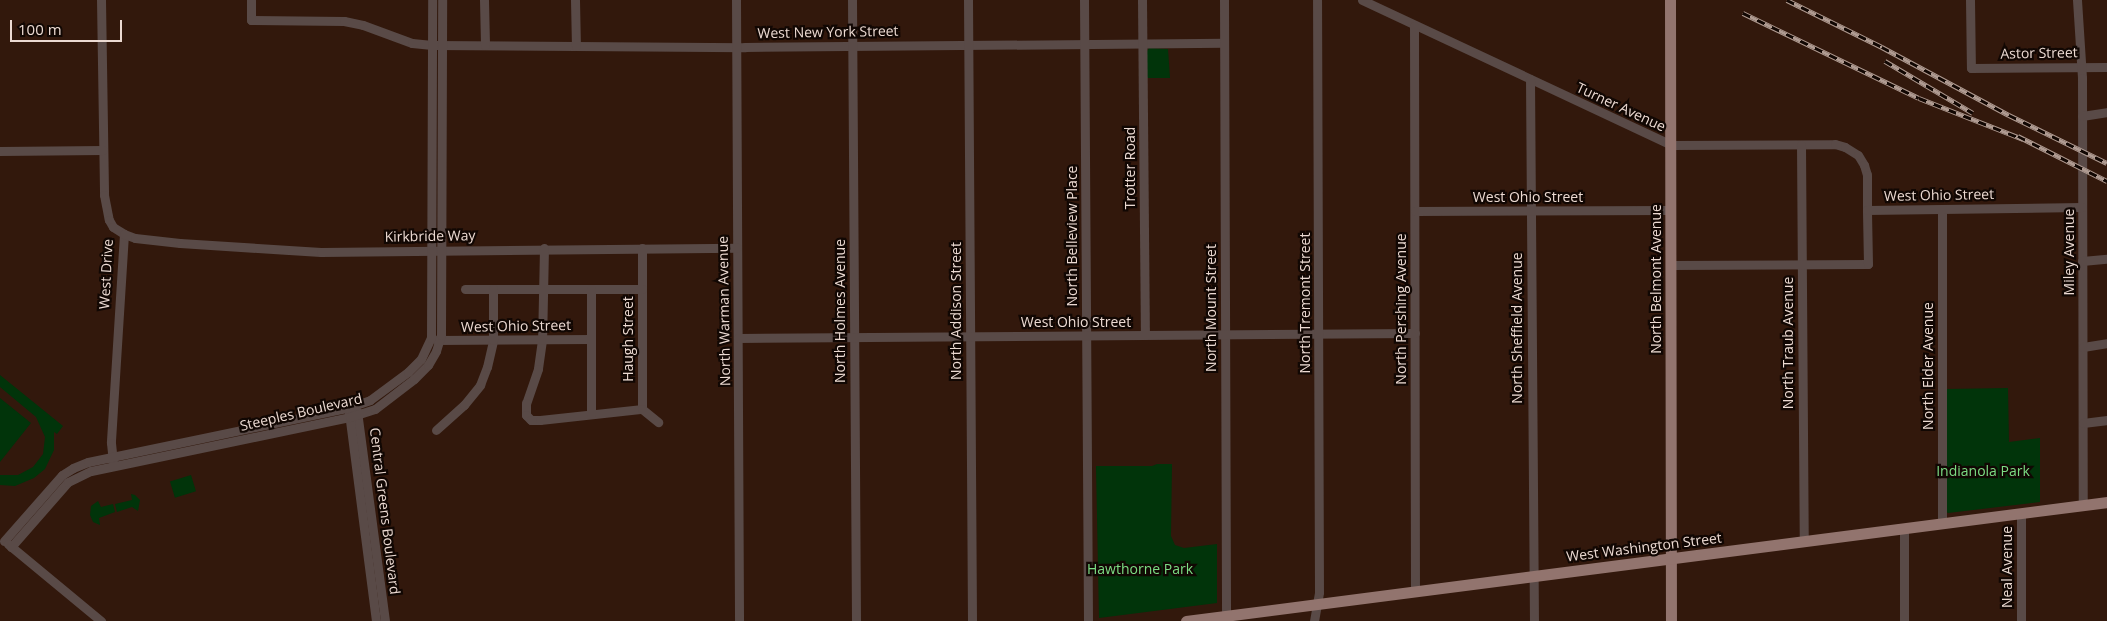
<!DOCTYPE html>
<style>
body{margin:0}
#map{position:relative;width:2107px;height:621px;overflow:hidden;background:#32180c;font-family:"Open Sans",sans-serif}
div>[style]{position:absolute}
.green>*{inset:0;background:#01340a;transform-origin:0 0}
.minor>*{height:9px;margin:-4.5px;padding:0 4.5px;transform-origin:4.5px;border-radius:4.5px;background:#594a47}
.major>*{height:11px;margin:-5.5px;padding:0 5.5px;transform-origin:5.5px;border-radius:5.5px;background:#92746e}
.rail>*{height:4.5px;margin-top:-2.25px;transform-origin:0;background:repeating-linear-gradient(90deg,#110703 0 8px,#af9b92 0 16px);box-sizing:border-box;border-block:1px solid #af9b92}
span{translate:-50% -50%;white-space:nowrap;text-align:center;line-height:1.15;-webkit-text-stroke:4.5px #110703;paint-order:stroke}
.street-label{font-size:14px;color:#ecdad2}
.park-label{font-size:14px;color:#7ddd84}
.scale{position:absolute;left:10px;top:20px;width:112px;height:22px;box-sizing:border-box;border:2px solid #ecdad2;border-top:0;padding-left:6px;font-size:15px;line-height:18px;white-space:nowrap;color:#ecdad2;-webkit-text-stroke:4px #110703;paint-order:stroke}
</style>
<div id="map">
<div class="green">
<div style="clip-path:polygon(1149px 48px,1168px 49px,1170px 78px,1147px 78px,1147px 51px)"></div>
<div style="clip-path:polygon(0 375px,63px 426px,57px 434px,54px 432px,54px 450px,45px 469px,34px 478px,15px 486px,0 485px,0 475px,18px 475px,33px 467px,43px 454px,45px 437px,36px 417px,0 387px)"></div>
<div style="clip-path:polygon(2008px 388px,2009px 442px,2040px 438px,2040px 502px,1948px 513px,1945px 511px,1945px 389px)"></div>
<div style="clip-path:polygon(0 398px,31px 423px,0 462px)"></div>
<div style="clip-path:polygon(1157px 464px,1172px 464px,1171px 536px,1175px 545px,1184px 548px,1217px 544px,1217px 603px,1099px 618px,1096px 466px,1152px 466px)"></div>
<div style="left:191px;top:475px;width:17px;height:22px;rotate:73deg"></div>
<div style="clip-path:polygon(131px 494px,135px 495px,140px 500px,138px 511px,132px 507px,117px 512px,115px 504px,132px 500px)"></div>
<div style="clip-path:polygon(98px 501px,101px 507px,113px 504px,115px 512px,99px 518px,100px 525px,93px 522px,90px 515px,91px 506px)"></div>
</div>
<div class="minor">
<div style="left:101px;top:0;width:195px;rotate:89.1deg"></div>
<div style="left:104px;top:195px;width:25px;rotate:79deg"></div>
<div style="left:109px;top:220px;width:8px;rotate:60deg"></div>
<div style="left:113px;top:227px;width:13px;rotate:32deg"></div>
<div style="left:124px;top:234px;width:209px;rotate:93.6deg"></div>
<div style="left:111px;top:443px;width:18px;rotate:84deg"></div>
<div style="left:251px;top:0;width:20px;rotate:90deg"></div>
<div style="left:251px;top:20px;width:93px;rotate:0.6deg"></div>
<div style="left:344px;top:21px;width:19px;rotate:12deg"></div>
<div style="left:363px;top:25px;width:52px;rotate:20.2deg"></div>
<div style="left:412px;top:43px;width:20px;rotate:6deg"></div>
<div style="left:432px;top:45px;width:313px;rotate:0.4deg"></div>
<div style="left:745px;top:47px;width:479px;rotate:-0.5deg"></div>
<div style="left:484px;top:0;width:45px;rotate:88.7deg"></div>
<div style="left:575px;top:0;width:46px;rotate:88.8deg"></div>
<div style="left:736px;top:0;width:621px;rotate:89.72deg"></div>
<div style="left:852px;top:0;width:621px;rotate:89.63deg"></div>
<div style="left:968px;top:0;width:621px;rotate:89.63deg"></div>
<div style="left:1084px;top:0;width:621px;rotate:89.63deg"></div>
<div style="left:1142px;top:0;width:335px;rotate:89.5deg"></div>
<div style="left:1224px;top:0;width:616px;rotate:89.81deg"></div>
<div style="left:1362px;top:0;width:341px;rotate:25.1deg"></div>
<div style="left:1671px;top:145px;width:164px;rotate:-0.3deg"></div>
<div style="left:1835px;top:144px;width:10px;rotate:17deg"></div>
<div style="left:1845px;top:147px;width:15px;rotate:32deg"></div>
<div style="left:1858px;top:155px;width:12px;rotate:59deg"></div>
<div style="left:1864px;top:165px;width:10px;rotate:73deg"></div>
<div style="left:1867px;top:175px;width:35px;rotate:90deg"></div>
<div style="left:1970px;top:0;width:68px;rotate:89.2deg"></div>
<div style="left:1971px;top:68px;width:136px;rotate:-0.4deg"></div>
<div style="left:2077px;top:0;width:78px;rotate:86.3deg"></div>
<div style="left:2082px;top:78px;width:427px;rotate:89.9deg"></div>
<div style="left:1414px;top:26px;width:566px;rotate:89.9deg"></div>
<div style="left:1530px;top:79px;width:542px;rotate:89.58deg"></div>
<div style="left:2082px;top:116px;width:25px;rotate:-9deg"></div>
<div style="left:1801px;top:145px;width:396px;rotate:89.6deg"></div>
<div style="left:0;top:151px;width:103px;rotate:-0.6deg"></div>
<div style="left:1942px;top:209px;width:314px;rotate:90deg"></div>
<div style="left:1415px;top:211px;width:256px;rotate:-0.2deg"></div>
<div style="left:124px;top:234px;width:12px;rotate:20deg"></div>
<div style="left:135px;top:238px;width:45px;rotate:6.3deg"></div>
<div style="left:180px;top:243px;width:141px;rotate:3.7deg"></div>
<div style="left:321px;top:252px;width:416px;rotate:-0.6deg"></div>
<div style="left:544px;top:248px;width:92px;rotate:91.2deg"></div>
<div style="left:542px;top:340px;width:29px;rotate:98deg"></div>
<div style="left:538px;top:369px;width:36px;rotate:109deg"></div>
<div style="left:526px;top:403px;width:12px;rotate:90deg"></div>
<div style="left:526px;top:415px;width:7px;rotate:45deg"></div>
<div style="left:531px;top:420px;width:9px"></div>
<div style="left:540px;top:420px;width:103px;rotate:-6.2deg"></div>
<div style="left:642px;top:248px;width:161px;rotate:90deg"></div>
<div style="left:642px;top:409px;width:21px;rotate:39deg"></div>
<div style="left:2082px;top:261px;width:25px;rotate:-5deg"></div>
<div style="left:1671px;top:265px;width:197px;rotate:-0.3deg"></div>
<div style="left:1868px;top:264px;width:54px;rotate:-91.1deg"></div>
<div style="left:1867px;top:210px;width:215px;rotate:-0.8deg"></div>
<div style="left:465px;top:289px;width:177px"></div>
<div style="left:738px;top:338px;width:677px;rotate:-0.42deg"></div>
<div style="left:437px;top:340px;width:154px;rotate:-0.4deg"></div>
<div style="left:2083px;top:347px;width:24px;rotate:-9deg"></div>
<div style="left:357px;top:411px;width:212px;rotate:82.4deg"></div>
<div style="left:349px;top:413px;width:210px;rotate:82.6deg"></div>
<div style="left:591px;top:414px;width:125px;rotate:-90deg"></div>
<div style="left:2083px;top:423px;width:24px;rotate:-7deg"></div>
<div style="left:436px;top:430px;width:38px;rotate:-42deg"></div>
<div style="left:464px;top:405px;width:26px;rotate:-51deg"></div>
<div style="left:480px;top:385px;width:19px;rotate:-69deg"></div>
<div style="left:487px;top:367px;width:28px;rotate:-77deg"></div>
<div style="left:493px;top:340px;width:51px;rotate:-90deg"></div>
<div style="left:2021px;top:513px;width:108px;rotate:90deg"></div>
<div style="left:1904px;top:528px;width:93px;rotate:90deg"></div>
<div style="left:4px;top:541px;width:88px;rotate:-48.7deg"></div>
<div style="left:62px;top:475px;width:13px;rotate:-32deg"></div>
<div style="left:73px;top:468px;width:16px;rotate:-22deg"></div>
<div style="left:88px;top:462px;width:265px;rotate:-11.8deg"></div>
<div style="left:347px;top:408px;width:24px;rotate:-19deg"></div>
<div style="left:370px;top:400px;width:47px;rotate:-36.4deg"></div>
<div style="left:408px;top:372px;width:18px;rotate:-45deg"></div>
<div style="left:421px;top:359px;width:23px;rotate:-65deg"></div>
<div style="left:431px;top:338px;width:338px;rotate:-89.8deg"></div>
<div style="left:8px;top:544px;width:121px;rotate:39.6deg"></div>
<div style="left:11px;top:547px;width:86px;rotate:-48.8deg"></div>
<div style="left:68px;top:482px;width:25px;rotate:-26deg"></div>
<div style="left:91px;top:471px;width:265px;rotate:-11.8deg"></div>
<div style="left:350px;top:417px;width:26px;rotate:-18deg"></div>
<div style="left:375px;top:409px;width:49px;rotate:-37.6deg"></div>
<div style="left:414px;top:379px;width:20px;rotate:-45deg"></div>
<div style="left:428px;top:365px;width:16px;rotate:-60deg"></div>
<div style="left:436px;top:351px;width:17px;rotate:-73deg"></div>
<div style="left:441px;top:335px;width:335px;rotate:-89.8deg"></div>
<div style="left:1314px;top:621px;width:29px;rotate:-80deg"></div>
<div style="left:1319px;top:592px;width:592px;rotate:-90.19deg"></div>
</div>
<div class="major">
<div style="left:1670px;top:0;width:621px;rotate:89.91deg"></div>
<div style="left:1186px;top:621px;width:929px;rotate:-7.36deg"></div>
</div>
<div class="rail">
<div style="left:1787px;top:0;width:106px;rotate:26.3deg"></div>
<div style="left:1882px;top:47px;width:144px;rotate:28.2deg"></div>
<div style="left:2009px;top:115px;width:109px;rotate:26.1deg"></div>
<div style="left:1743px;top:13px;width:195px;rotate:25.8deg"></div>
<div style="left:1919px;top:98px;width:112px;rotate:21.5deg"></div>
<div style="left:1885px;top:61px;width:102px;rotate:30.6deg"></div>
<div style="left:2018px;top:136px;width:100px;rotate:26.8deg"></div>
</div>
<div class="street-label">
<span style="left:828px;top:32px;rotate:-1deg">West New York Street</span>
<span style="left:2039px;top:53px;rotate:-1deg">Astor Street</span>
<span style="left:1621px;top:107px;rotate:25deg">Turner Avenue</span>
<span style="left:1130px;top:168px;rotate:-90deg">Trotter Road</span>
<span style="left:1939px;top:195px;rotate:-1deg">West Ohio Street</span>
<span style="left:1528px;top:197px">West Ohio Street</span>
<span style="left:430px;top:236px;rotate:-1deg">Kirkbride Way</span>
<span style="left:1072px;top:236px;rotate:-90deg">North Belleview Place</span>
<span style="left:2069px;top:252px;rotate:-90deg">Miley Avenue</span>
<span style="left:106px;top:274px;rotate:-87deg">West Drive</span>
<span style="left:1656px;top:279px;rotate:-90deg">North Belmont Avenue</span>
<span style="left:1305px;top:303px;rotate:-90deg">North Tremont Street</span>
<span style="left:1211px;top:308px;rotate:-90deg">North Mount Street</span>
<span style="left:1401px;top:309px;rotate:-90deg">North Pershing Avenue</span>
<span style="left:724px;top:311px;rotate:-91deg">North Warman Avenue</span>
<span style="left:840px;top:311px;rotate:-90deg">North Holmes Avenue</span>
<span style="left:956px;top:311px;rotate:-90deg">North Addison Street</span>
<span style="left:1076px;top:322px">West Ohio Street</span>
<span style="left:516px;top:326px;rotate:-1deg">West Ohio Street</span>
<span style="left:1517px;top:328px;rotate:-90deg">North Sheffield Avenue</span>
<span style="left:628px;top:339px;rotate:-90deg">Haugh Street</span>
<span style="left:1788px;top:343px;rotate:-90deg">North Traub Avenue</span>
<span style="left:1928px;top:366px;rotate:-90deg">North Elder Avenue</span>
<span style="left:301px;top:412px;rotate:-13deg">Steeples Boulevard</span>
<span style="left:385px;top:511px;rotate:83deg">Central Greens Boulevard</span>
<span style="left:1644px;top:547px;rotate:-7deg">West Washington Street</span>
<span style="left:2007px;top:567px;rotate:-90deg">Neal Avenue</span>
</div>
<div class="park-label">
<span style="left:1983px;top:471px">Indianola Park</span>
<span style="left:1140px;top:569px">Hawthorne Park</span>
</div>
<div class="scale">100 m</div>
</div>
